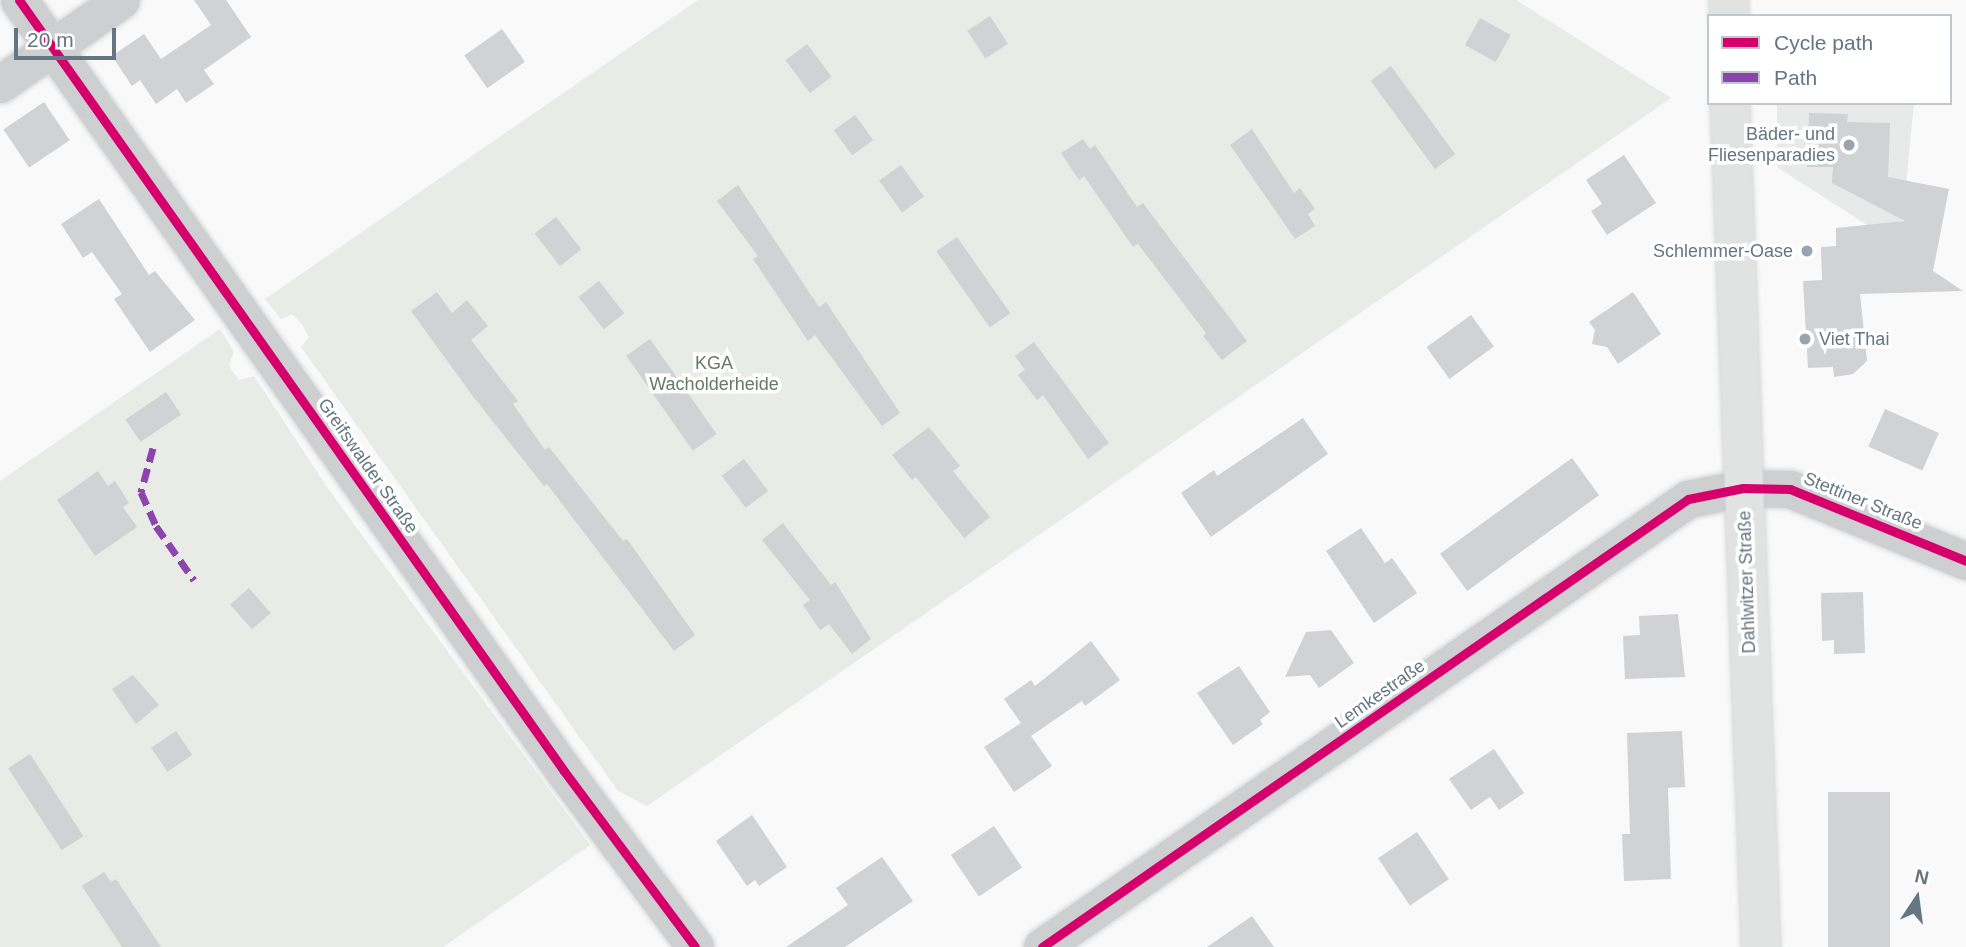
<!DOCTYPE html>
<meta charset="utf-8">
<style>
body{margin:0}
#map{position:relative;width:1966px;height:947px;overflow:hidden;background:#f9f9f9;font-family:Arial,sans-serif}
div>[style]{position:absolute}
.built>*{inset:0;background:#e8e9e9}
.green>*{inset:0;background:#e8ebe6}
.building>*{inset:0;background:#d0d2d3;transform-origin:0 0}
.roads{filter:drop-shadow(0 0 2px #d5d6d7) drop-shadow(0 0 2px #d5d6d7)}
.street>*{height:37px;margin:-18.5px;padding:0 18.5px;transform-origin:18.5px;border-radius:18.5px;background:#cecfd0}
.secondary>*{height:38px;margin:-19px;padding:0 19px;transform-origin:19px;border-radius:19px;background:#e1e2e2}
.quiet>*{height:7px;margin-top:-3.5px;transform-origin:0;background:repeating-linear-gradient(90deg,#8e44ad 0 14px,transparent 0 21px)}
.cycleway>*{height:9px;margin:-4.5px;padding:0 4.5px;transform-origin:4.5px;border-radius:4.5px;background:#d6006c}
.dots>*{width:19px;height:19px;translate:-50% -50%;box-sizing:border-box;border:4px solid #fff;border-radius:50%}
span{translate:-50% -50%;white-space:nowrap;text-align:center;line-height:1.15;-webkit-text-stroke:7px #fff;paint-order:stroke}
.poi-label{font-size:18px;color:#657683}
.right{translate:-100% -50%;text-align:right}
.left{translate:0 -50%;text-align:left}
.park-label{font-size:18px;color:#687a64}
.street-label{font-size:18px;color:#657683}
.legend{position:absolute;left:1707px;top:14px;width:245px;height:91px;box-sizing:border-box;background:#fff;border:2px solid #c1c8cd;margin:0;padding:9px 12px;list-style:none;font-size:21px;color:#657683}
.legend li{display:flex;align-items:center;gap:14px;height:35px}
.legend b{width:35px;border:2px solid #c1c8cd}
.north{position:absolute;left:1882px;top:863px;width:70px;height:70px;-webkit-text-stroke:5px #fff;paint-order:stroke;rotate:13deg;font-size:19px;font-weight:700;line-height:28px;text-align:center;color:#657683}
.north::after{content:'';display:block;margin:auto;width:24px;height:32px;background:#657683;clip-path:polygon(50% 0,100% 100%,50% 72%,0 100%)}
.scale{position:absolute;left:14px;top:28px;width:102px;height:32px;box-sizing:border-box;border:4px solid #657683;border-top:0;padding-left:9px;font-size:21px;line-height:24px;white-space:nowrap;color:#657683;-webkit-text-stroke:5px #fff;paint-order:stroke}
</style>
<div id="map">
<div class="built">
<div style="clip-path:polygon(1777px 103px,1914px 103px,1900px 246px,1777px 167px)"></div>
</div>
<div class="green">
<div style="clip-path:polygon(698px 0,1516px 0,1671px 98px,647px 806px,618px 791px,301px 347px,309px 337px,301px 323px,292px 314px,281px 319px,265px 299px)"></div>
<div style="clip-path:polygon(220px 329px,234px 352px,229px 365px,233px 372px,239px 380px,254px 376px,329px 490px,590px 845px,443px 947px,0 947px,0 481px)"></div>
</div>
<div class="building">
<div style="clip-path:polygon(194px 0,226px 0,251px 37px,204px 70px,214px 84px,186px 103px,177px 89px,156px 104px,140px 80px,132px 86px,112px 56px,144px 34px,161px 59px,211px 25px)"></div>
<div style="left:990px;top:16px;width:33px;height:27px;rotate:57deg"></div>
<div style="left:1480px;top:18px;width:35px;height:31px;rotate:29deg"></div>
<div style="left:502px;top:29px;width:40px;height:46px;rotate:55deg"></div>
<div style="left:807px;top:44px;width:41px;height:27px;rotate:53deg"></div>
<div style="left:1391px;top:66px;width:109px;height:25px;rotate:54deg"></div>
<div style="left:44px;top:102px;width:46px;height:49px;rotate:56deg"></div>
<div style="clip-path:polygon(1809px 113px,1848px 114px,1847px 122px,1890px 123px,1888px 177px,1949px 189px,1933px 271px,1963px 291px,1860px 294px,1867px 361px,1853px 374px,1834px 377px,1833px 367px,1808px 368px,1803px 281px,1822px 280px,1821px 247px,1836px 246px,1836px 228px,1905px 221px,1832px 183px,1833px 167px,1807px 167px)"></div>
<div style="left:855px;top:115px;width:31px;height:26px;rotate:54deg"></div>
<div style="clip-path:polygon(1252px 129px,1294px 193px,1300px 188px,1315px 209px,1308px 214px,1315px 226px,1295px 239px,1230px 145px)"></div>
<div style="clip-path:polygon(1083px 139px,1090px 149px,1095px 145px,1137px 207px,1143px 203px,1247px 341px,1222px 360px,1203px 336px,1206px 333px,1138px 244px,1133px 247px,1084px 176px,1079px 180px,1061px 153px)"></div>
<div style="clip-path:polygon(1624px 155px,1656px 203px,1607px 235px,1591px 211px,1602px 204px,1586px 180px)"></div>
<div style="left:901px;top:165px;width:39px;height:27px;rotate:54deg"></div>
<div style="clip-path:polygon(738px 185px,819px 307px,826px 302px,900px 413px,882px 426px,815px 335px,808px 341px,753px 259px,758px 256px,717px 201px)"></div>
<div style="clip-path:polygon(99px 199px,149px 275px,155px 271px,195px 320px,150px 352px,114px 299px,122px 294px,92px 252px,83px 258px,61px 224px)"></div>
<div style="left:556px;top:217px;width:41px;height:27px;rotate:52deg"></div>
<div style="left:957px;top:237px;width:93px;height:25px;rotate:55deg"></div>
<div style="left:599px;top:281px;width:41px;height:26px;rotate:52deg"></div>
<div style="clip-path:polygon(437px 292px,452px 313px,467px 300px,488px 326px,471px 340px,518px 401px,513px 404px,545px 450px,549px 447px,623px 541px,627px 539px,695px 635px,674px 651px,547px 484px,544px 486px,472px 395px,411px 311px)"></div>
<div style="clip-path:polygon(1633px 292px,1661px 334px,1618px 364px,1607px 347px,1592px 344px,1595px 330px,1589px 322px)"></div>
<div style="left:1471px;top:315px;width:39px;height:55px;rotate:54deg"></div>
<div style="left:650px;top:339px;width:116px;height:29px;rotate:55deg"></div>
<div style="clip-path:polygon(1034px 342px,1109px 443px,1088px 459px,1043px 395px,1037px 400px,1018px 375px,1025px 370px,1015px 356px)"></div>
<div style="left:166px;top:392px;width:27px;height:49px;rotate:56deg"></div>
<div style="left:1885px;top:409px;width:59px;height:41px;rotate:24deg"></div>
<div style="clip-path:polygon(1303px 418px,1328px 454px,1211px 537px,1181px 493px,1214px 470px,1217px 476px)"></div>
<div style="clip-path:polygon(929px 427px,960px 466px,953px 471px,990px 517px,964px 538px,916px 477px,912px 480px,892px 455px)"></div>
<div style="left:1572px;top:458px;width:46px;height:163px;rotate:54deg"></div>
<div style="left:744px;top:459px;width:40px;height:28px;rotate:53deg"></div>
<div style="clip-path:polygon(98px 471px,108px 486px,115px 481px,129px 503px,123px 507px,137px 527px,95px 556px,57px 500px)"></div>
<div style="clip-path:polygon(783px 523px,831px 585px,835px 582px,871px 639px,852px 654px,829px 624px,820px 630px,803px 605px,810px 600px,762px 540px)"></div>
<div style="clip-path:polygon(1361px 528px,1385px 563px,1392px 558px,1417px 593px,1374px 623px,1326px 551px)"></div>
<div style="left:249px;top:588px;width:33px;height:25px;rotate:49deg"></div>
<div style="clip-path:polygon(1863px 592px,1865px 653px,1834px 654px,1834px 640px,1822px 641px,1821px 593px)"></div>
<div style="clip-path:polygon(1678px 614px,1685px 677px,1625px 679px,1623px 636px,1640px 635px,1639px 616px)"></div>
<div style="clip-path:polygon(1331px 630px,1354px 663px,1319px 688px,1310px 675px,1285px 677px,1306px 632px)"></div>
<div style="clip-path:polygon(1091px 641px,1120px 680px,1085px 706px,1082px 701px,1031px 736px,1052px 766px,1014px 792px,984px 747px,1021px 723px,1004px 699px,1031px 680px,1035px 686px)"></div>
<div style="clip-path:polygon(1239px 666px,1270px 712px,1260px 720px,1263px 724px,1233px 745px,1197px 693px)"></div>
<div style="clip-path:polygon(133px 675px,159px 705px,136px 724px,112px 689px)"></div>
<div style="left:176px;top:731px;width:29px;height:30px;rotate:56deg"></div>
<div style="clip-path:polygon(1682px 731px,1685px 787px,1668px 788px,1671px 879px,1624px 881px,1622px 834px,1630px 834px,1627px 733px)"></div>
<div style="clip-path:polygon(1494px 749px,1524px 793px,1499px 810px,1490px 797px,1471px 810px,1449px 779px)"></div>
<div style="left:30px;top:754px;width:98px;height:26px;rotate:57deg"></div>
<div style="left:1890px;top:792px;width:155px;height:62px;rotate:90deg"></div>
<div style="clip-path:polygon(752px 815px,787px 867px,759px 886px,755px 880px,747px 886px,716px 841px)"></div>
<div style="left:994px;top:826px;width:50px;height:52px;rotate:56deg"></div>
<div style="left:1417px;top:832px;width:57px;height:47px;rotate:56deg"></div>
<div style="clip-path:polygon(882px 857px,913px 901px,845px 947px,786px 947px,848px 905px,836px 888px)"></div>
<div style="clip-path:polygon(104px 872px,111px 882px,116px 879px,161px 947px,122px 947px,82px 886px)"></div>
<div style="clip-path:polygon(1252px 916px,1274px 947px,1207px 947px)"></div>
</div>
<div class="roads">
<div class="street">
<div style="left:19px;top:0;width:944px;rotate:54.74deg"></div>
<div style="left:564px;top:771px;width:219px;rotate:53.3deg"></div>
<div style="left:0;top:84px;width:147px;rotate:-34.8deg"></div>
<div style="left:1042px;top:947px;width:786px;rotate:-34.74deg"></div>
<div style="left:1688px;top:499px;width:56px;rotate:-11.3deg"></div>
<div style="left:1743px;top:488px;width:47px;rotate:1.2deg"></div>
<div style="left:1790px;top:489px;width:190px;rotate:22.2deg"></div>
</div>
<div class="secondary">
<div style="left:1729px;top:0;width:16px;rotate:90deg"></div>
<div style="left:1730px;top:103px;width:845px;rotate:87.9deg"></div>
</div>
</div>
<div class="quiet">
<div style="left:153px;top:448px;width:46px;rotate:105.3deg"></div>
<div style="left:141px;top:492px;width:37px;rotate:66deg"></div>
<div style="left:156px;top:526px;width:66px;rotate:54.9deg"></div>
</div>
<div class="cycleway">
<div style="left:19px;top:0;width:944px;rotate:54.74deg"></div>
<div style="left:564px;top:771px;width:219px;rotate:53.3deg"></div>
<div style="left:1042px;top:947px;width:786px;rotate:-34.74deg"></div>
<div style="left:1688px;top:499px;width:56px;rotate:-11.3deg"></div>
<div style="left:1743px;top:488px;width:47px;rotate:1.2deg"></div>
<div style="left:1790px;top:489px;width:190px;rotate:22.2deg"></div>
</div>
<div class="dots">
<div style="left:1849px;top:145px;background:#99a4ac"></div>
<div style="left:1807px;top:251px;background:#99a4ac"></div>
<div style="left:1805px;top:339px;background:#99a4ac"></div>
</div>
<div class="poi-label">
<span class="right" style="left:1835px;top:145px">Bäder- und<br>Fliesenparadies</span>
<span class="right" style="left:1793px;top:251px">Schlemmer-Oase</span>
<span class="left" style="left:1819px;top:339px">Viet Thai</span>
</div>
<div class="park-label">
<span style="left:714px;top:374px">KGA<br>Wacholderheide</span>
</div>
<div class="street-label">
<span style="left:368px;top:466px;rotate:55deg">Greifswalder Straße</span>
<span style="left:1863px;top:501px;rotate:22deg">Stettiner Straße</span>
<span style="left:1747px;top:582px;rotate:-92deg">Dahlwitzer Straße</span>
<span style="left:1380px;top:694px;rotate:-35deg">Lemkestraße</span>
</div>
<ul class="legend">
<li><b style="height:9px;background:#d6006c"></b>Cycle path</li>
<li><b style="height:9px;background:#8e44ad"></b>Path</li>
</ul>
<div class="north">N</div>
<div class="scale">20 m</div>
</div>
